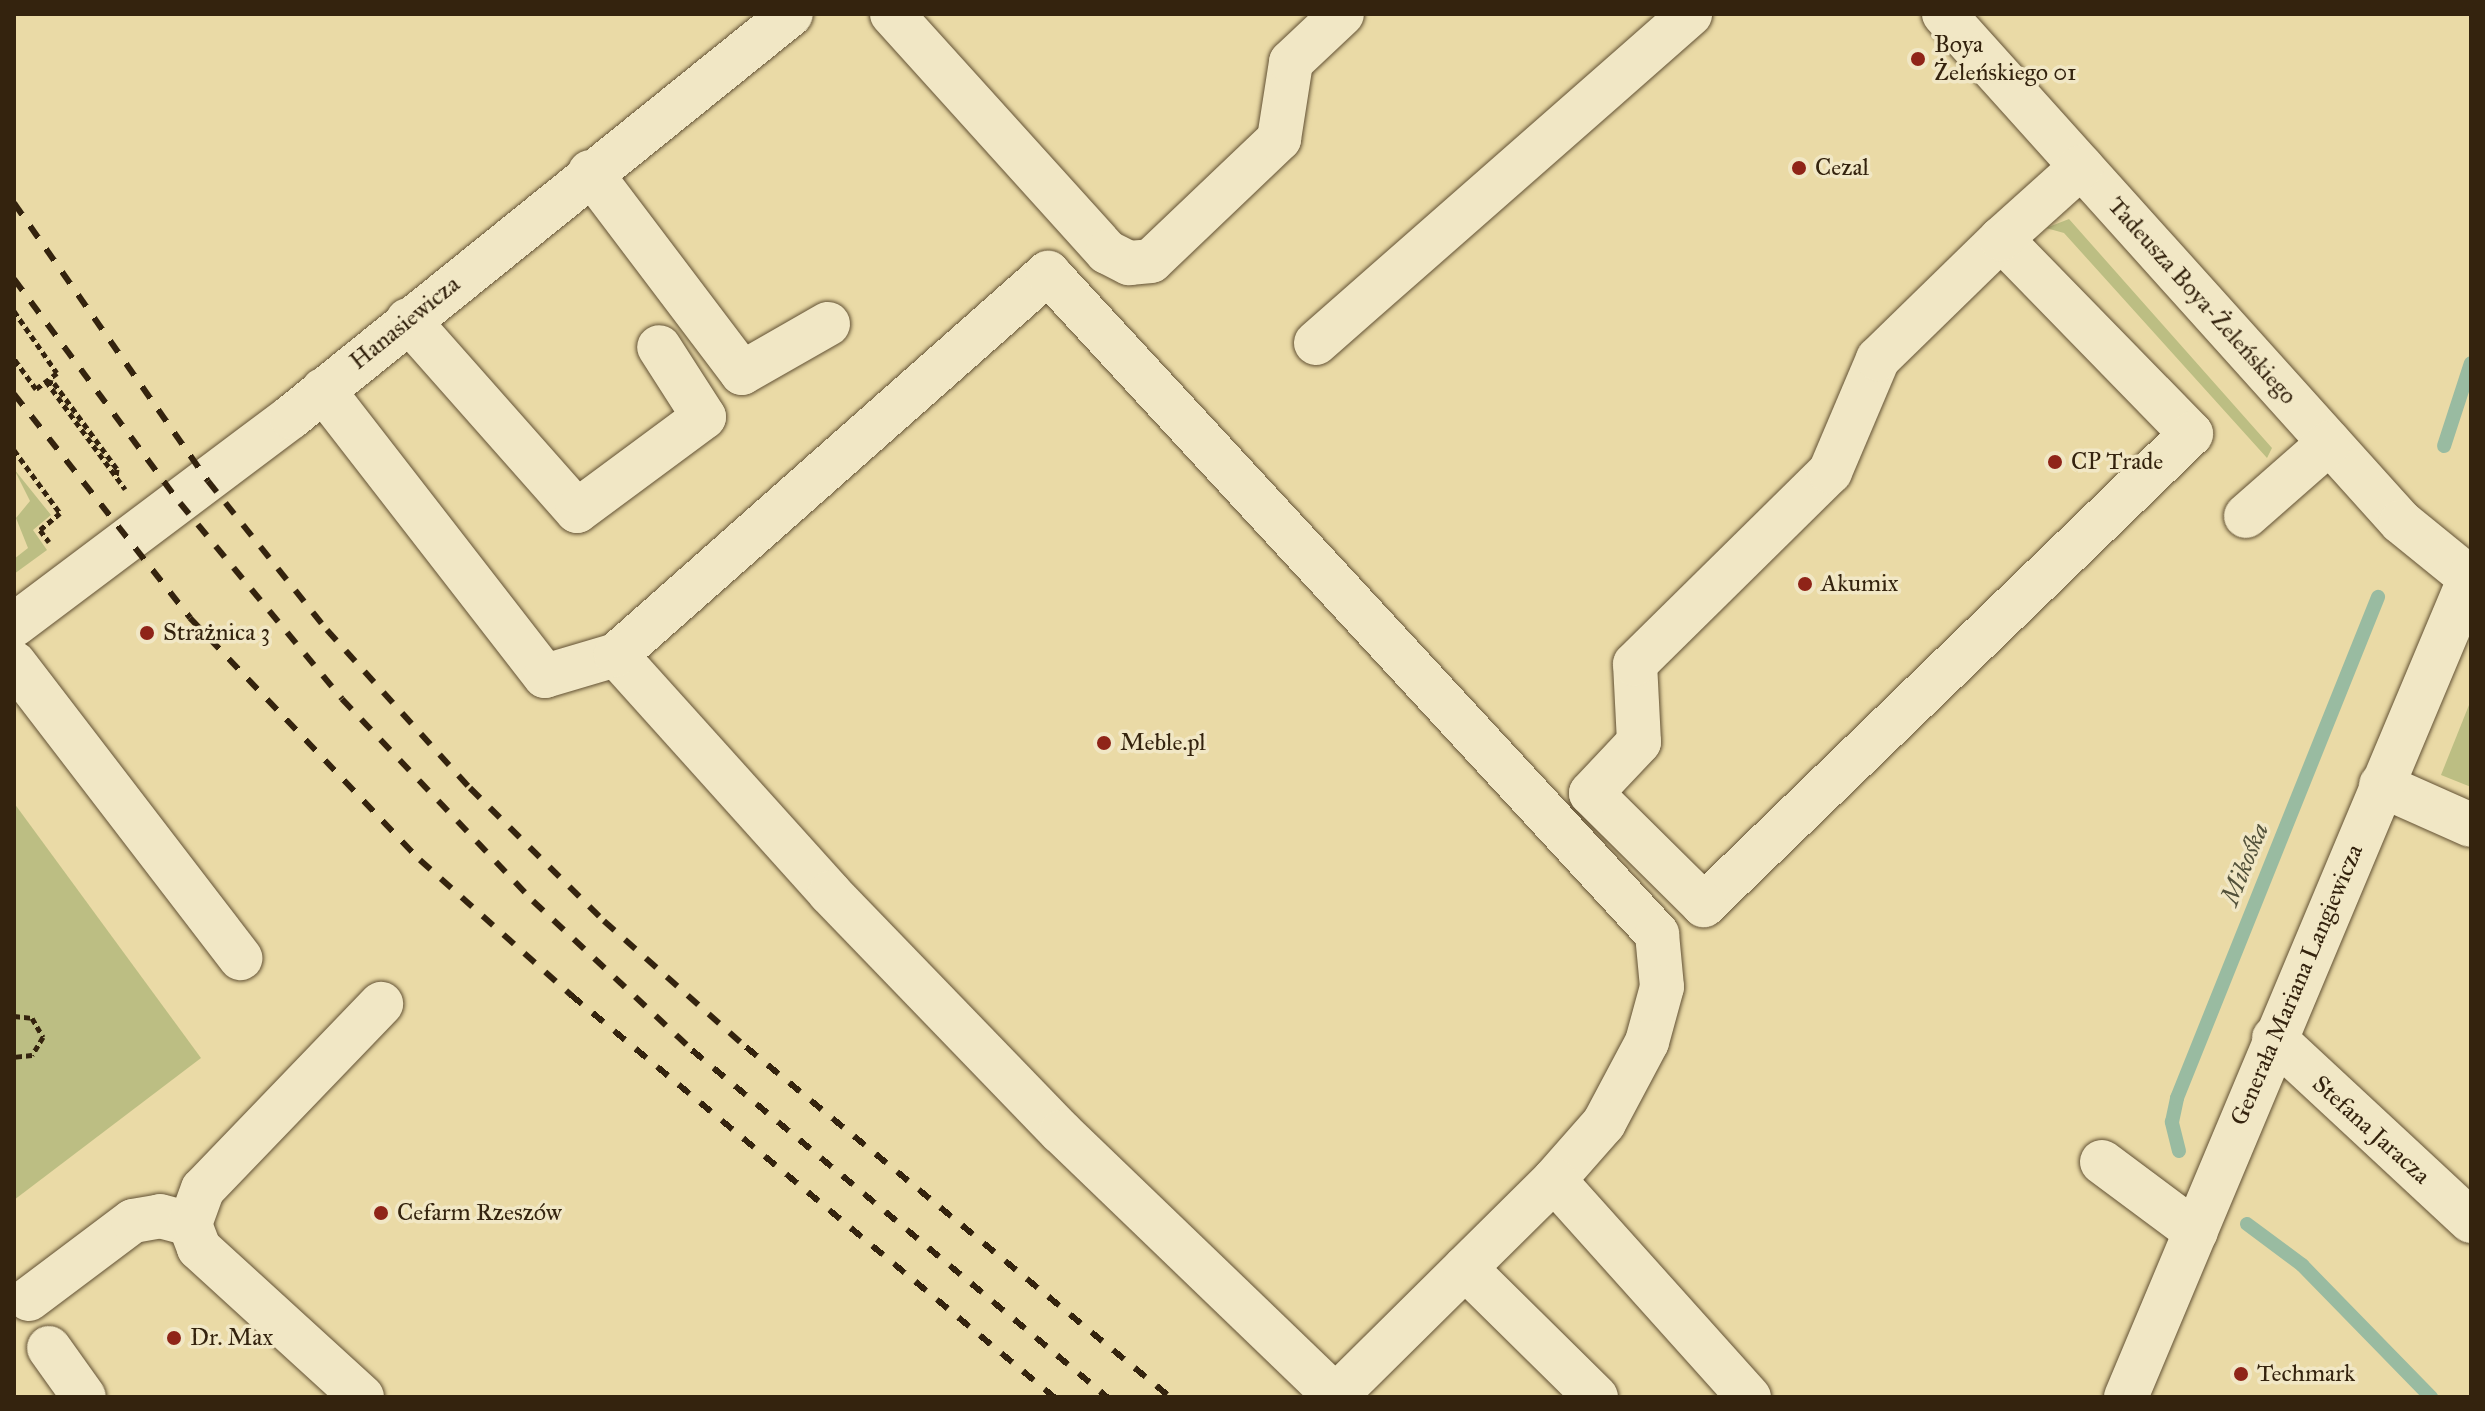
<!DOCTYPE html>
<meta charset="utf-8">
<style>
body{margin:0}
#map{position:relative;width:2485px;height:1411px;overflow:hidden;background:#eadaa6;font-family:"IM FELL Great Primer",serif}
div>[style]{position:absolute}
.green>*{inset:0;background:#bcbe83}
.stream>*{height:14px;margin:-7px;padding:0 7px;transform-origin:7px;border-radius:7px;background:#99bba1}
.path>*{height:5px;margin-top:-2.5px;transform-origin:0;background:repeating-linear-gradient(90deg,#34230e 0 6px,transparent 0 10px)}
.roads{filter:drop-shadow(0 0 2px #625134) drop-shadow(0 0 2px #625134)}
.minor>*{height:44px;margin:-22px;padding:0 22px;transform-origin:22px;border-radius:22px;background:#f1e7c5}
.rail>*{height:6px;margin-top:-3px;transform-origin:0;background:repeating-linear-gradient(90deg,#34230e 0 14px,transparent 0 28px)}
.dots>*{width:22px;height:22px;translate:-50% -50%;box-sizing:border-box;border:4px solid #f1e7c5;border-radius:50%}
span{translate:-50% -50%;white-space:nowrap;text-align:center;line-height:1.15;-webkit-text-stroke:7px #f1e7c5;paint-order:stroke}
.poi-label{font-size:24px;color:#34230e}
.left{translate:0 -50%;text-align:left}
.street-label{font-size:24px;color:#34230e}
.water-label{font-size:26px;color:#52513a;font-style:italic}
.frame{position:absolute;inset:0;border:16px solid #34230e;pointer-events:none}
</style>
<div id="map">
<div class="green">
<div style="clip-path:polygon(2069px 219px,2272px 448px,2267px 458px,2064px 233px,2046px 228px)"></div>
<div style="clip-path:polygon(14px 469px,51px 515px,33px 530px,47px 550px,14px 574px,14px 559px,28px 548px,16px 518px,30px 501px)"></div>
<div style="clip-path:polygon(2471px 700px,2471px 787px,2441px 775px)"></div>
<div style="clip-path:polygon(14px 803px,201px 1058px,14px 1200px)"></div>
</div>
<div class="stream">
<div style="left:2444px;top:446px;width:87px;rotate:-72deg"></div>
<div style="left:2179px;top:1151px;width:30px;rotate:-104deg"></div>
<div style="left:2172px;top:1122px;width:25px;rotate:-78deg"></div>
<div style="left:2177px;top:1098px;width:540px;rotate:-68.14deg"></div>
<div style="left:2247px;top:1224px;width:69px;rotate:36.7deg"></div>
<div style="left:2302px;top:1265px;width:185px;rotate:45.7deg"></div>
</div>
<div class="path">
<div style="left:14px;top:311px;width:75px;rotate:55.3deg"></div>
<div style="left:57px;top:373px;width:26px;rotate:143deg"></div>
<div style="left:36px;top:389px;width:37px;rotate:-126deg"></div>
<div style="left:46px;top:381px;width:134px;rotate:53.8deg"></div>
<div style="left:47px;top:381px;width:7px;rotate:16deg"></div>
<div style="left:54px;top:383px;width:107px;rotate:53.8deg"></div>
<div style="left:117px;top:469px;width:8px;rotate:97deg"></div>
<div style="left:14px;top:450px;width:78px;rotate:53.9deg"></div>
<div style="left:60px;top:513px;width:26px;rotate:140deg"></div>
<div style="left:40px;top:530px;width:15px;rotate:53deg"></div>
<div style="left:14px;top:1016px;width:18px;rotate:6deg"></div>
<div style="left:32px;top:1018px;width:22px;rotate:60deg"></div>
<div style="left:43px;top:1037px;width:21px;rotate:121deg"></div>
<div style="left:32px;top:1055px;width:18px;rotate:174deg"></div>
</div>
<div class="roads">
<div class="minor">
<div style="left:892px;top:14px;width:321px;rotate:47.9deg"></div>
<div style="left:1107px;top:252px;width:25px;rotate:27deg"></div>
<div style="left:1129px;top:263px;width:22px;rotate:-5deg"></div>
<div style="left:1151px;top:261px;width:177px;rotate:-43.6deg"></div>
<div style="left:1279px;top:139px;width:78px;rotate:-81.1deg"></div>
<div style="left:1291px;top:62px;width:70px;rotate:-43.3deg"></div>
<div style="left:1944px;top:14px;width:683px;rotate:48.03deg"></div>
<div style="left:2401px;top:522px;width:89px;rotate:39.1deg"></div>
<div style="left:590px;top:172px;width:252px;rotate:52.9deg"></div>
<div style="left:742px;top:373px;width:99px;rotate:-29.7deg"></div>
<div style="left:2001px;top:239px;width:272px;rotate:45.7deg"></div>
<div style="left:2191px;top:434px;width:678px;rotate:135.96deg"></div>
<div style="left:1704px;top:905px;width:159px;rotate:-135.3deg"></div>
<div style="left:1591px;top:793px;width:70px;rotate:-46.7deg"></div>
<div style="left:1639px;top:742px;width:78px;rotate:-92.9deg"></div>
<div style="left:1635px;top:664px;width:274px;rotate:-44.6deg"></div>
<div style="left:1830px;top:472px;width:123px;rotate:-67deg"></div>
<div style="left:1878px;top:359px;width:172px;rotate:-44.3deg"></div>
<div style="left:2001px;top:239px;width:108px;rotate:-42deg"></div>
<div style="left:408px;top:320px;width:255px;rotate:48.5deg"></div>
<div style="left:577px;top:511px;width:158px;rotate:-36.5deg"></div>
<div style="left:704px;top:417px;width:83px;rotate:-122.7deg"></div>
<div style="left:1316px;top:343px;width:498px;rotate:-41.3deg"></div>
<div style="left:323px;top:390px;width:362px;rotate:52.2deg"></div>
<div style="left:545px;top:676px;width:74px;rotate:-16.5deg"></div>
<div style="left:616px;top:655px;width:320px;rotate:48deg"></div>
<div style="left:830px;top:893px;width:332px;rotate:46deg"></div>
<div style="left:1061px;top:1132px;width:382px;rotate:43.9deg"></div>
<div style="left:2246px;top:516px;width:111px;rotate:-41.3deg"></div>
<div style="left:14px;top:625px;width:346px;rotate:-36.9deg"></div>
<div style="left:291px;top:417px;width:642px;rotate:-38.87deg"></div>
<div style="left:616px;top:655px;width:577px;rotate:-41.49deg"></div>
<div style="left:1048px;top:273px;width:899px;rotate:47.34deg"></div>
<div style="left:1657px;top:934px;width:53px;rotate:84.6deg"></div>
<div style="left:1662px;top:987px;width:57px;rotate:105.3deg"></div>
<div style="left:1647px;top:1042px;width:92px;rotate:118deg"></div>
<div style="left:1604px;top:1123px;width:76px;rotate:131.3deg"></div>
<div style="left:1554px;top:1180px;width:307px;rotate:135.3deg"></div>
<div style="left:14px;top:663px;width:372px;rotate:52.5deg"></div>
<div style="left:2381px;top:785px;width:98px;rotate:24deg"></div>
<div style="left:2274px;top:1038px;width:269px;rotate:42.9deg"></div>
<div style="left:2102px;top:1162px;width:117px;rotate:36.7deg"></div>
<div style="left:1554px;top:1180px;width:292px;rotate:48.1deg"></div>
<div style="left:1465px;top:1268px;width:184px;rotate:44.6deg"></div>
<div style="left:29px;top:1299px;width:130px;rotate:-36.9deg"></div>
<div style="left:133px;top:1221px;width:27px;rotate:-10deg"></div>
<div style="left:160px;top:1216px;width:31px;rotate:15deg"></div>
<div style="left:49px;top:1348px;width:60px;rotate:54.5deg"></div>
<div style="left:362px;top:1397px;width:221px;rotate:-137.6deg"></div>
<div style="left:199px;top:1248px;width:26px;rotate:-111deg"></div>
<div style="left:190px;top:1224px;width:37px;rotate:-70deg"></div>
<div style="left:203px;top:1189px;width:257px;rotate:-46.1deg"></div>
<div style="left:2126px;top:1397px;width:891px;rotate:-67.23deg"></div>
</div>
</div>
<div class="rail">
<div style="left:14px;top:203px;width:339px;rotate:55.1deg"></div>
<div style="left:208px;top:481px;width:191px;rotate:51.4deg"></div>
<div style="left:327px;top:630px;width:213px;rotate:47.9deg"></div>
<div style="left:470px;top:788px;width:189px;rotate:44.8deg"></div>
<div style="left:604px;top:921px;width:190px;rotate:41.6deg"></div>
<div style="left:746px;top:1047px;width:550px;rotate:39.54deg"></div>
<div style="left:14px;top:279px;width:279px;rotate:53.5deg"></div>
<div style="left:180px;top:503px;width:254px;rotate:50.4deg"></div>
<div style="left:342px;top:699px;width:278px;rotate:46.6deg"></div>
<div style="left:533px;top:901px;width:218px;rotate:43.1deg"></div>
<div style="left:692px;top:1050px;width:541px;rotate:39.9deg"></div>
<div style="left:14px;top:394px;width:285px;rotate:51.8deg"></div>
<div style="left:190px;top:618px;width:334px;rotate:46.5deg"></div>
<div style="left:420px;top:860px;width:203px;rotate:41.8deg"></div>
<div style="left:571px;top:995px;width:628px;rotate:39.77deg"></div>
</div>
<div class="dots">
<div style="left:1918px;top:59px;background:#8f2418"></div>
<div style="left:1799px;top:168px;background:#8f2418"></div>
<div style="left:2055px;top:462px;background:#8f2418"></div>
<div style="left:1805px;top:584px;background:#8f2418"></div>
<div style="left:147px;top:633px;background:#8f2418"></div>
<div style="left:1104px;top:743px;background:#8f2418"></div>
<div style="left:381px;top:1213px;background:#8f2418"></div>
<div style="left:174px;top:1338px;background:#8f2418"></div>
<div style="left:2241px;top:1374px;background:#8f2418"></div>
</div>
<div class="poi-label">
<span class="left" style="left:1934px;top:59px">Boya<br>Żeleńskiego 01</span>
<span class="left" style="left:1815px;top:168px">Cezal</span>
<span class="left" style="left:2071px;top:462px">CP Trade</span>
<span class="left" style="left:1821px;top:584px">Akumix</span>
<span class="left" style="left:163px;top:633px">Strażnica 3</span>
<span class="left" style="left:1120px;top:743px">Meble.pl</span>
<span class="left" style="left:397px;top:1213px">Cefarm Rzeszów</span>
<span class="left" style="left:190px;top:1338px">Dr. Max</span>
<span class="left" style="left:2257px;top:1374px">Techmark</span>
</div>
<div class="street-label">
<span style="left:2202px;top:301px;rotate:48deg">Tadeusza Boya-Żeleńskiego</span>
<span style="left:405px;top:323px;rotate:-39deg">Hanasiewicza</span>
<span style="left:2297px;top:985px;rotate:-67deg">Generała Mariana Langiewicza</span>
<span style="left:2371px;top:1130px;rotate:42deg">Stefana Jaracza</span>
</div>
<div class="water-label">
<span style="left:2245px;top:864px;rotate:-68deg">Mikośka</span>
</div>
<div class="frame"></div>
</div>
